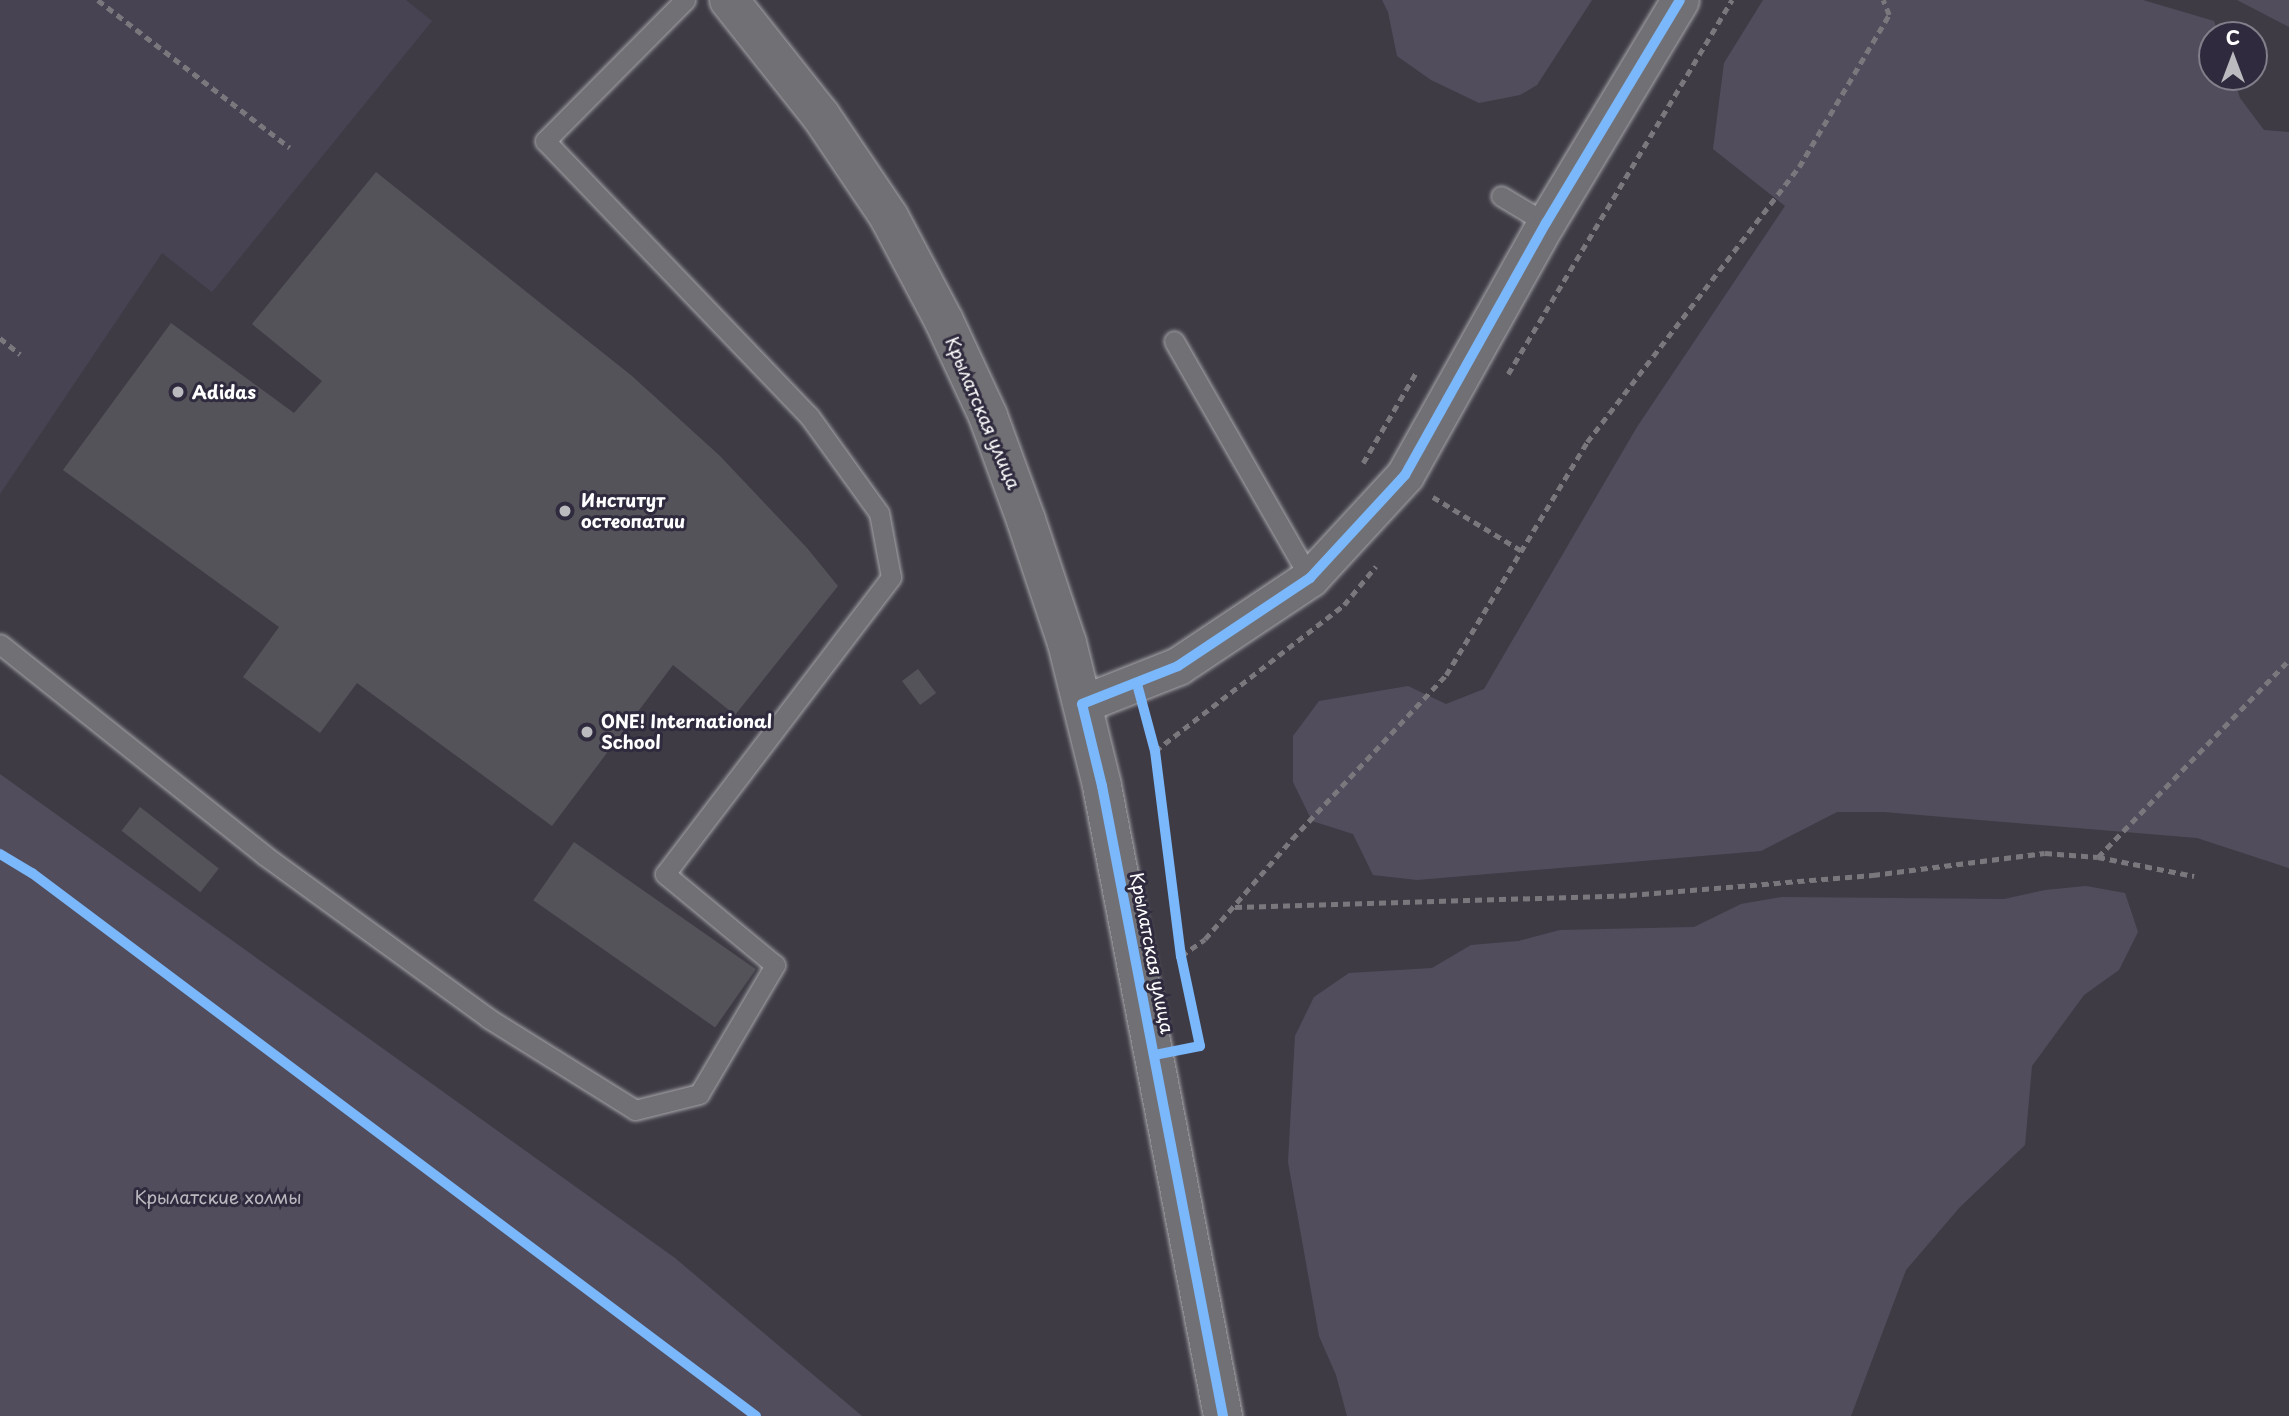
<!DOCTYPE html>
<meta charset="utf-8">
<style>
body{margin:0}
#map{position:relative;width:2289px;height:1416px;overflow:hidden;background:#3e3b45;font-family:"Playpen Sans",sans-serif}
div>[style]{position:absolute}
.built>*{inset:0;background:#484353}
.green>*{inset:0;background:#524d5c}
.building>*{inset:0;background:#55535a;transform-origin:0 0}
.path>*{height:4.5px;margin-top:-2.25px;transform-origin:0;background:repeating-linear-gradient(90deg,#7a787d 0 7px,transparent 0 12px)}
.roads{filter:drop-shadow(0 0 2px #a8a7ab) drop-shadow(0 0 2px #a8a7ab)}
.service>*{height:19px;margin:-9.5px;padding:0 9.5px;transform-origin:9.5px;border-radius:9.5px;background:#717074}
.minor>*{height:37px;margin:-18.5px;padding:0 18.5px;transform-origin:18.5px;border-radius:18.5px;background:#717074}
.secondary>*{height:38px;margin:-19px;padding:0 19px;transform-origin:19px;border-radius:19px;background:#717074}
.cycleway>*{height:10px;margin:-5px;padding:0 5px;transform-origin:5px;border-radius:5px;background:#7ab7fb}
.dots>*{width:19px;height:19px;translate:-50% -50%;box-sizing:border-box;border:4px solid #2f2a3d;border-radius:50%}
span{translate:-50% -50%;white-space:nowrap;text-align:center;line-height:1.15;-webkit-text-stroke:6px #2f2a3d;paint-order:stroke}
.poi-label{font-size:18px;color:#fff;font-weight:700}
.left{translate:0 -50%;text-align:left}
.street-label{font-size:18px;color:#fff}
.park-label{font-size:18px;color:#bbb9bf}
.north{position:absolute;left:2198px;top:21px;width:70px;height:70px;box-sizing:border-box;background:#2f2a3d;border:2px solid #827f8b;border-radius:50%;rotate:0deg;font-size:19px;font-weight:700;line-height:28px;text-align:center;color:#fff}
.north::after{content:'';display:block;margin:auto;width:24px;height:32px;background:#bbbabe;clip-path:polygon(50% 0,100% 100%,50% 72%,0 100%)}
</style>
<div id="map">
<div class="built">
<div style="clip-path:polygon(0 0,406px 0,432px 21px,212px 292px,162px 253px,0 494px)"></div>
</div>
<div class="green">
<div style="clip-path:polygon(1382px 0,1592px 0,1537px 85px,1520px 95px,1479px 103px,1431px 80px,1397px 56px,1388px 12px)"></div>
<div style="clip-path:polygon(1763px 0,2143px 0,2214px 21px,2219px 35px,2212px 35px,2212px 77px,2233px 77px,2240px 98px,2264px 130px,2289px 132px,2289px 868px,2197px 838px,1884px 812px,1837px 812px,1761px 851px,1417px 880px,1373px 875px,1353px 834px,1312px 821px,1293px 782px,1293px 736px,1319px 701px,1408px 686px,1446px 704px,1484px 689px,1637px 427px,1785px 206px,1713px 149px,1724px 63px)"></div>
<div style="clip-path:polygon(2237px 0,2289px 0,2289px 27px)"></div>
<div style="clip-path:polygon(0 774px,675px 1258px,862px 1416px,0 1416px)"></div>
<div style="clip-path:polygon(2086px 886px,2125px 893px,2138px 932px,2119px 970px,2084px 995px,2032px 1066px,2025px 1145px,1960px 1207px,1906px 1270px,1851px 1416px,1347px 1416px,1336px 1375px,1319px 1336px,1288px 1162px,1295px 1036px,1314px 997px,1349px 973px,1432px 968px,1471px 945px,1518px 941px,1560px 930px,1694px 927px,1741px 904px,1782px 897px,2004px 899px,2045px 890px)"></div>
</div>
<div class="building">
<div style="clip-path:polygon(376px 172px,632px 376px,720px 456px,807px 548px,838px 586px,735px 715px,673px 665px,552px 826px,357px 683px,320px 733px,243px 677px,279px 627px,63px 470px,171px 323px,294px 413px,322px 381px,252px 324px)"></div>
<div style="left:918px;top:669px;width:30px;height:20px;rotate:53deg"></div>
<div style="left:140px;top:807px;width:100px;height:30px;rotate:38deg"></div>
<div style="left:574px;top:842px;width:222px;height:71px;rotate:35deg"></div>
</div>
<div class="path">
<div style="left:98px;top:0;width:242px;rotate:37.6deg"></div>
<div style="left:0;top:338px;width:26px;rotate:39deg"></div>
<div style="left:1508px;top:374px;width:436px;rotate:-59.1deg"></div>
<div style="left:1363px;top:463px;width:107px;rotate:-59.6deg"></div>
<div style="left:1433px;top:497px;width:104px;rotate:31.2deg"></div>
<div style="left:1155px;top:751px;width:239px;rotate:-37.7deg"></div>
<div style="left:1344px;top:605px;width:50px;rotate:-50.6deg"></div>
<div style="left:2098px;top:857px;width:274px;rotate:-45.9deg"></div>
<div style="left:1235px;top:907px;width:395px;rotate:-1.7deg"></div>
<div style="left:1630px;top:895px;width:244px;rotate:-4.7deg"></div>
<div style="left:1873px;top:875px;width:173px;rotate:-7.3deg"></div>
<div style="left:2045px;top:853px;width:53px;rotate:4.3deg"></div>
<div style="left:2098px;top:857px;width:98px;rotate:11.2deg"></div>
<div style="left:1181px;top:956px;width:29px;rotate:-35deg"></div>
<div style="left:1205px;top:939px;width:133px;rotate:-49deg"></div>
<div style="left:1292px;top:839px;width:225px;rotate:-46.8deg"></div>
<div style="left:1446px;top:675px;width:272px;rotate:-58.8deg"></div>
<div style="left:1587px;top:442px;width:347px;rotate:-52.4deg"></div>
<div style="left:1799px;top:167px;width:177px;rotate:-59.4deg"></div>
<div style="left:1889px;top:15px;width:16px;rotate:-112deg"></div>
</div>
<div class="roads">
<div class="service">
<div style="left:1501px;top:196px;width:52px;rotate:31deg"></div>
<div style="left:1174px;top:341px;width:273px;rotate:60.2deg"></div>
<div style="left:0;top:644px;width:338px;rotate:38.6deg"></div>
<div style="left:264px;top:855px;width:277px;rotate:36deg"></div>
<div style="left:488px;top:1018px;width:173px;rotate:32deg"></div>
<div style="left:635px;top:1110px;width:66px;rotate:-14deg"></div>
<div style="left:699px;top:1094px;width:150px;rotate:-59.5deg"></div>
<div style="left:775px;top:965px;width:143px;rotate:-140.4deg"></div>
<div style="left:665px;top:874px;width:373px;rotate:-52.7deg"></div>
<div style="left:891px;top:577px;width:65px;rotate:-100.6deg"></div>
<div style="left:879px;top:513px;width:120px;rotate:-125.8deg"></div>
<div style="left:809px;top:416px;width:381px;rotate:-133.8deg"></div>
<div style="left:545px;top:141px;width:199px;rotate:-45.2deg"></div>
</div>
<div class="minor">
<div style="left:1082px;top:704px;width:103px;rotate:-21.6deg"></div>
<div style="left:1178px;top:666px;width:159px;rotate:-33.7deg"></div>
<div style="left:1310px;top:578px;width:140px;rotate:-47.3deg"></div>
<div style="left:1405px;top:475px;width:289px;rotate:-60.8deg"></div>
<div style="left:1546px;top:223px;width:260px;rotate:-59deg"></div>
</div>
<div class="secondary">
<div style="left:729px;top:0;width:148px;rotate:51.6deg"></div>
<div style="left:821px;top:116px;width:122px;rotate:56deg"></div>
<div style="left:889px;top:217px;width:118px;rotate:62.1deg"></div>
<div style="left:944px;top:321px;width:105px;rotate:65.1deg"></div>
<div style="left:988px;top:416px;width:111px;rotate:69.9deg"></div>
<div style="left:1026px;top:520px;width:130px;rotate:71.6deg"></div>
<div style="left:1067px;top:643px;width:147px;rotate:76.2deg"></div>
<div style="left:1102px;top:786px;width:642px;rotate:79.13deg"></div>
</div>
</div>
<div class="cycleway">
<div style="left:1137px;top:684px;width:69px;rotate:75deg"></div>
<div style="left:1155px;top:751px;width:207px;rotate:82.8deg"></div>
<div style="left:1181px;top:956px;width:92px;rotate:78.1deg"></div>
<div style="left:1200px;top:1046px;width:47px;rotate:168.9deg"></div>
<div style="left:0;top:854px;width:37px;rotate:31deg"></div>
<div style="left:32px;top:873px;width:905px;rotate:36.87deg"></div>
<div style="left:1223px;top:1416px;width:642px;rotate:-100.87deg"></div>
<div style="left:1102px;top:786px;width:84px;rotate:-103.7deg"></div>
<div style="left:1082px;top:704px;width:103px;rotate:-21.6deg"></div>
<div style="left:1178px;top:666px;width:159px;rotate:-33.7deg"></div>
<div style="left:1310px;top:578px;width:140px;rotate:-47.3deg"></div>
<div style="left:1405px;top:475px;width:289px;rotate:-60.8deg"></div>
<div style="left:1546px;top:223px;width:260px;rotate:-59deg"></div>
</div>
<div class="dots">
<div style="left:178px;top:392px;background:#bbbabe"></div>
<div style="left:565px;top:511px;background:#bbbabe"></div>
<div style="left:587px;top:732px;background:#bbbabe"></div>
</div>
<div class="poi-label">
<span class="left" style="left:192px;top:392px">Adidas</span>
<span class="left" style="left:581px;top:511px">Институт<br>остеопатии</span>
<span class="left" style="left:601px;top:732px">ONE! International<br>School</span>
</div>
<div class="street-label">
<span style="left:983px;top:413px;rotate:67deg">Крылатская улица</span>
<span style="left:1152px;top:953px;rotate:79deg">Крылатская улица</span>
</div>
<div class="park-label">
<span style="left:218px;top:1197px">Крылатские холмы</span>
</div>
<div class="north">С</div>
</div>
